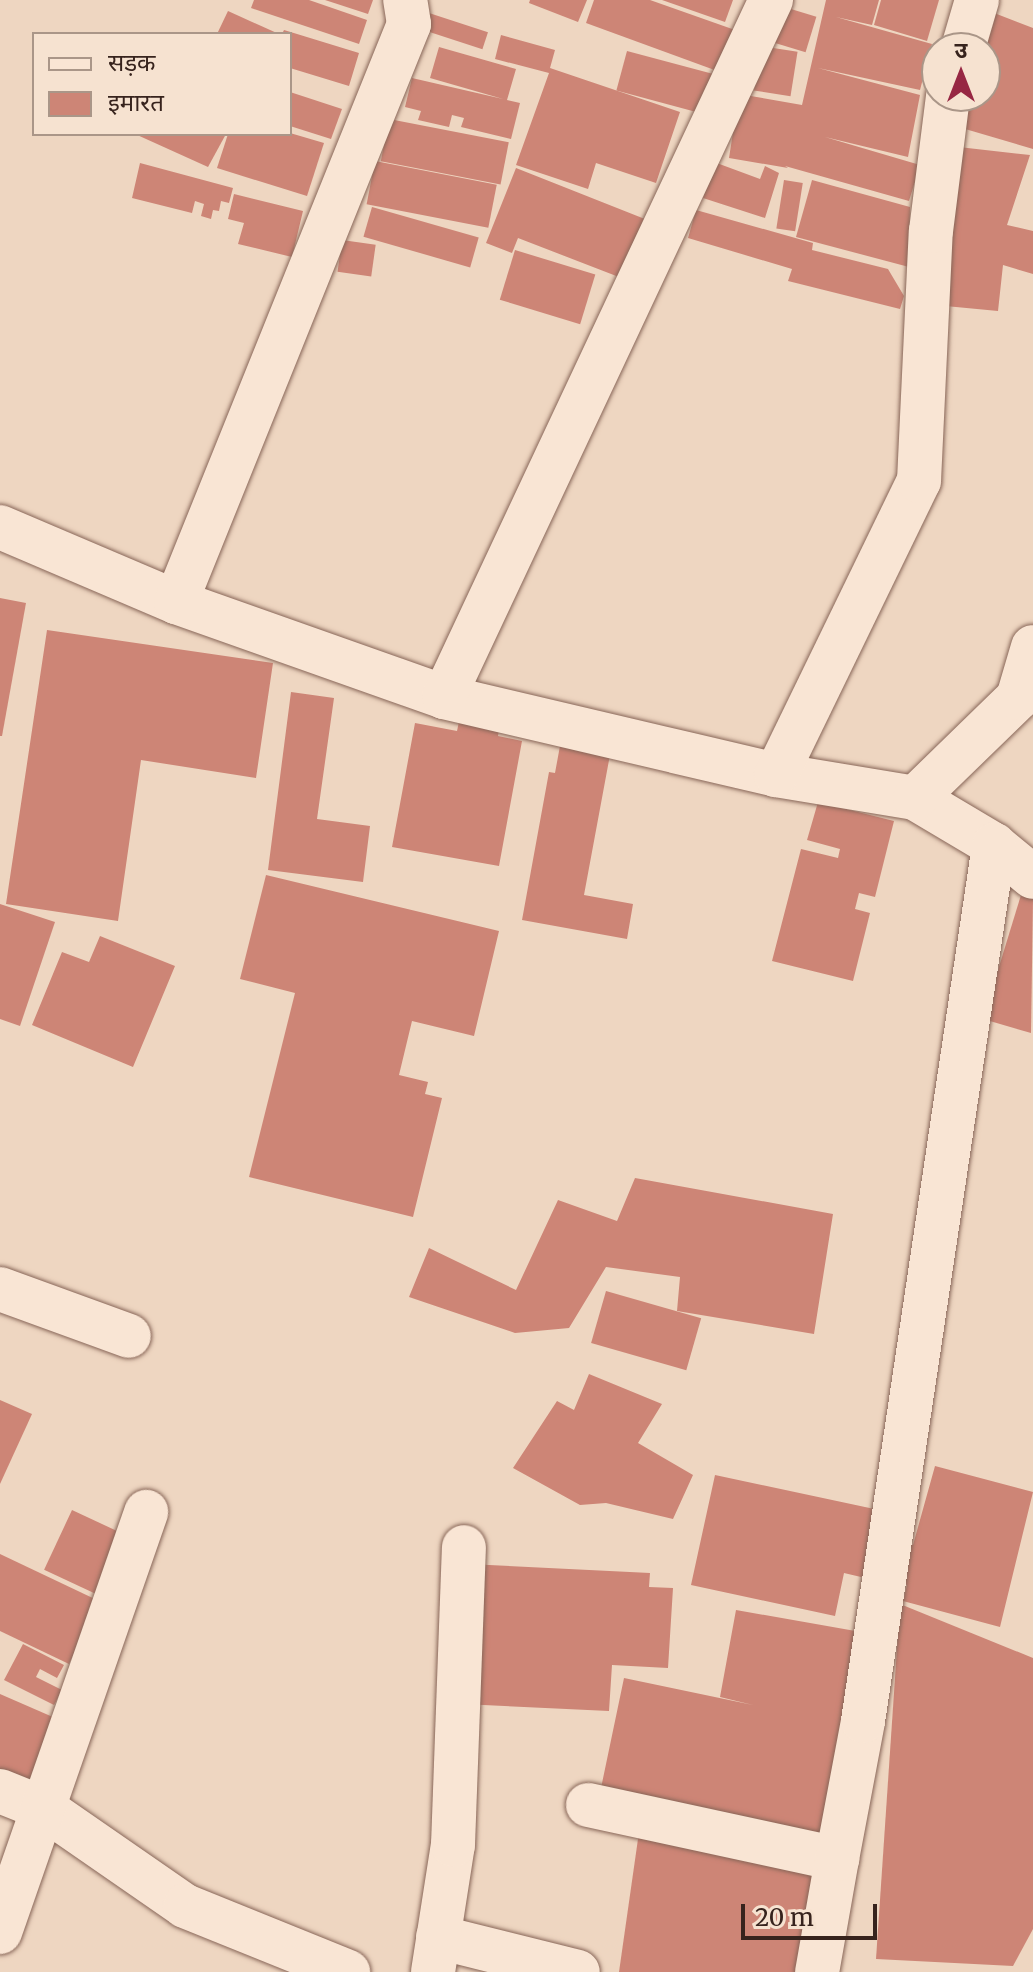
<!DOCTYPE html>
<meta charset="utf-8">
<style>
body{margin:0}
#map{position:relative;width:1033px;height:1972px;overflow:hidden;background:#eed6c1;font-family:Merriweather,"Noto Sans Devanagari",serif}
div>[style]{position:absolute}
.building>*{inset:0;background:#cd8576;transform-origin:0 0}
.roads{filter:drop-shadow(0 0 2px #886658) drop-shadow(0 0 2px #886658)}
.minor>*{height:44px;margin:-22px;padding:0 22px;transform-origin:22px;border-radius:22px;background:#f9e5d4}
span{translate:-50% -50%;white-space:nowrap;text-align:center;line-height:1.15;-webkit-text-stroke:8px #f6e2d0;paint-order:stroke}
.legend{position:absolute;left:32px;top:32px;width:260px;height:104px;box-sizing:border-box;background:#f6e2d0;border:2px solid #aa9688;margin:0;padding:10px 14px;list-style:none;font-size:24px;color:#37231d}
.legend li{display:flex;align-items:center;gap:16px;height:40px}
.legend b{width:40px;border:2px solid #aa9688}
.north{position:absolute;left:921px;top:32px;width:80px;height:80px;box-sizing:border-box;background:#f6e2d0;border:2px solid #aa9688;border-radius:50%;rotate:0deg;font-size:22px;font-weight:700;line-height:32px;text-align:center;color:#37231d}
.north::after{content:'';display:block;margin:auto;width:28px;height:36px;background:#972743;clip-path:polygon(50% 0,100% 100%,50% 72%,0 100%)}
.scale{position:absolute;left:741px;top:1904px;width:136px;height:36px;box-sizing:border-box;border:4px solid #37231d;border-top:0;padding-left:10px;font-size:24px;line-height:28px;white-space:nowrap;color:#37231d;-webkit-text-stroke:6px #f6e2d0;paint-order:stroke}
</style>
<div id="map">
<div class="building">
<div style="clip-path:polygon(254px 0,309px 0,367px 20px,359px 44px,251px 8px)"></div>
<div style="clip-path:polygon(325px 0,373px 0,368px 14px)"></div>
<div style="clip-path:polygon(530px 0,587px 0,578px 22px,529px 3px)"></div>
<div style="clip-path:polygon(594px 0,650px 0,735px 30px,720px 72px,586px 23px)"></div>
<div style="clip-path:polygon(662px 0,733px 0,725px 22px)"></div>
<div style="clip-path:polygon(826px 0,879px 0,872px 25px,836px 17px,932px 44px,920px 90px,818px 68px,920px 95px,908px 157px,825px 137px,920px 165px,909px 201px,785px 166px,788px 168px,729px 158px,739px 94px,802px 105px)"></div>
<div style="clip-path:polygon(881px 0,939px 0,927px 41px,874px 25px)"></div>
<div style="left:781px;top:6px;width:37px;height:37px;rotate:17deg"></div>
<div style="clip-path:polygon(228px 11px,279px 34px,217px 34px)"></div>
<div style="clip-path:polygon(989px 11px,1033px 28px,1033px 149px,955px 126px,963px 96px,985px 96px)"></div>
<div style="left:429px;top:13px;width:62px;height:18px;rotate:18deg"></div>
<div style="clip-path:polygon(284px 30px,359px 53px,349px 86px,290px 68px,290px 34px,282px 34px)"></div>
<div style="clip-path:polygon(501px 35px,555px 50px,550px 68px,680px 112px,656px 183px,596px 163px,588px 189px,516px 165px,549px 73px,495px 59px)"></div>
<div style="left:761px;top:46px;width:37px;height:45px;rotate:9deg"></div>
<div style="clip-path:polygon(439px 47px,516px 69px,507px 100px,520px 103px,511px 139px,461px 127px,464px 118px,452px 115px,449px 127px,418px 120px,421px 111px,405px 107px,412px 78px,503px 99px,430px 78px)"></div>
<div style="left:627px;top:51px;width:98px;height:41px;rotate:15deg"></div>
<div style="clip-path:polygon(290px 92px,342px 109px,331px 139px,290px 126px)"></div>
<div style="left:389px;top:119px;width:122px;height:43px;rotate:11deg"></div>
<div style="clip-path:polygon(290px 133px,324px 143px,307px 196px,217px 168px,228px 134px)"></div>
<div style="clip-path:polygon(135px 134px,226px 134px,208px 167px)"></div>
<div style="clip-path:polygon(950px 146px,1030px 155px,1007px 225px,1033px 231px,1033px 274px,1003px 265px,998px 311px,935px 305px)"></div>
<div style="left:375px;top:161px;width:124px;height:44px;rotate:11deg"></div>
<div style="clip-path:polygon(714px 162px,760px 179px,765px 166px,779px 173px,765px 218px,703px 198px)"></div>
<div style="clip-path:polygon(140px 163px,233px 188px,229px 203px,221px 201px,219px 211px,213px 210px,211px 219px,201px 216px,204px 204px,195px 201px,192px 213px,132px 198px)"></div>
<div style="clip-path:polygon(516px 168px,660px 225px,637px 284px,518px 238px,512px 253px,486px 243px)"></div>
<div style="left:784px;top:180px;width:19px;height:49px;rotate:9deg"></div>
<div style="clip-path:polygon(812px 180px,910px 207px,909px 267px,796px 237px)"></div>
<div style="clip-path:polygon(234px 194px,303px 211px,292px 257px,238px 244px,244px 223px,228px 219px)"></div>
<div style="left:372px;top:207px;width:111px;height:31px;rotate:16deg"></div>
<div style="clip-path:polygon(696px 210px,813px 243px,812px 250px,888px 269px,904px 296px,900px 309px,788px 281px,792px 269px,688px 238px)"></div>
<div style="left:342px;top:240px;width:34px;height:32px;rotate:8deg"></div>
<div style="left:515px;top:250px;width:84px;height:52px;rotate:17deg"></div>
<div style="clip-path:polygon(0 598px,26px 603px,2px 736px,0 736px)"></div>
<div style="clip-path:polygon(47px 630px,273px 663px,256px 778px,141px 760px,118px 921px,6px 904px)"></div>
<div style="clip-path:polygon(291px 692px,334px 698px,317px 819px,370px 826px,363px 882px,268px 870px)"></div>
<div style="clip-path:polygon(460px 717px,500px 724px,498px 736px,522px 741px,499px 866px,392px 847px,415px 723px,457px 731px)"></div>
<div style="clip-path:polygon(562px 735px,612px 744px,584px 895px,633px 904px,627px 939px,522px 920px,549px 772px,555px 773px)"></div>
<div style="clip-path:polygon(818px 802px,894px 821px,875px 897px,859px 893px,855px 909px,870px 913px,853px 981px,772px 961px,801px 849px,838px 858px,840px 849px,807px 840px)"></div>
<div style="clip-path:polygon(266px 875px,499px 931px,474px 1036px,412px 1021px,399px 1075px,428px 1082px,425px 1094px,442px 1098px,413px 1217px,249px 1177px,295px 993px,240px 979px)"></div>
<div style="clip-path:polygon(1021px 895px,1033px 899px,1031px 1033px,983px 1019px)"></div>
<div style="clip-path:polygon(0 904px,55px 922px,20px 1026px,0 1019px)"></div>
<div style="clip-path:polygon(100px 936px,175px 966px,133px 1067px,32px 1025px,62px 952px,89px 962px)"></div>
<div style="clip-path:polygon(635px 1178px,833px 1214px,814px 1334px,677px 1311px,680px 1277px,606px 1267px,569px 1328px,515px 1333px,409px 1297px,429px 1248px,516px 1290px,558px 1200px,617px 1221px)"></div>
<div style="left:606px;top:1291px;width:99px;height:54px;rotate:16deg"></div>
<div style="clip-path:polygon(589px 1374px,662px 1404px,638px 1443px,693px 1475px,673px 1519px,606px 1503px,580px 1505px,513px 1468px,557px 1401px,574px 1410px)"></div>
<div style="clip-path:polygon(0 1400px,32px 1414px,0 1484px)"></div>
<div style="clip-path:polygon(935px 1466px,1033px 1492px,1000px 1627px,903px 1601px,907px 1585px,896px 1582px,907px 1544px,913px 1545px)"></div>
<div style="clip-path:polygon(715px 1475px,893px 1513px,878px 1581px,844px 1573px,835px 1616px,691px 1585px)"></div>
<div style="left:72px;top:1510px;width:62px;height:66px;rotate:25deg"></div>
<div style="clip-path:polygon(0 1554px,99px 1601px,69px 1664px,0 1631px)"></div>
<div style="clip-path:polygon(468px 1564px,650px 1573px,649px 1587px,673px 1588px,668px 1668px,612px 1665px,609px 1711px,462px 1704px)"></div>
<div style="clip-path:polygon(900px 1604px,1033px 1658px,1033px 1929px,1013px 1966px,876px 1959px)"></div>
<div style="clip-path:polygon(736px 1610px,861px 1632px,828px 1836px,601px 1788px,624px 1678px,753px 1705px,720px 1697px)"></div>
<div style="clip-path:polygon(23px 1644px,64px 1665px,57px 1678px,40px 1669px,36px 1677px,62px 1690px,54px 1705px,4px 1680px)"></div>
<div style="clip-path:polygon(0 1694px,62px 1721px,34px 1788px,0 1773px)"></div>
<div style="clip-path:polygon(640px 1825px,838px 1872px,824px 1972px,619px 1972px)"></div>
</div>
<div class="roads">
<div class="minor">
<div style="left:963px;top:48px;width:50px;rotate:-73.7deg"></div>
<div style="left:0;top:527px;width:191px;rotate:23.1deg"></div>
<div style="left:176px;top:602px;width:284px;rotate:19.5deg"></div>
<div style="left:444px;top:697px;width:341px;rotate:13.2deg"></div>
<div style="left:776px;top:775px;width:141px;rotate:9.4deg"></div>
<div style="left:915px;top:798px;width:92px;rotate:30.7deg"></div>
<div style="left:994px;top:845px;width:50px;rotate:39.4deg"></div>
<div style="left:176px;top:602px;width:623px;rotate:-68.04deg"></div>
<div style="left:409px;top:24px;width:24px;rotate:-99deg"></div>
<div style="left:444px;top:697px;width:770px;rotate:-64.87deg"></div>
<div style="left:776px;top:775px;width:327px;rotate:-64.1deg"></div>
<div style="left:919px;top:481px;width:250px;rotate:-87.3deg"></div>
<div style="left:931px;top:231px;width:136px;rotate:-82.8deg"></div>
<div style="left:915px;top:798px;width:144px;rotate:-44.2deg"></div>
<div style="left:1018px;top:698px;width:53px;rotate:-73.6deg"></div>
<div style="left:0;top:1289px;width:137px;rotate:20deg"></div>
<div style="left:0;top:1791px;width:48px;rotate:21.8deg"></div>
<div style="left:45px;top:1809px;width:170px;rotate:34.7deg"></div>
<div style="left:185px;top:1906px;width:176px;rotate:22deg"></div>
<div style="left:588px;top:1805px;width:255px;rotate:12.2deg"></div>
<div style="left:837px;top:1859px;width:115px;rotate:100deg"></div>
<div style="left:837px;top:1859px;width:140px;rotate:-79.3deg"></div>
<div style="left:863px;top:1721px;width:886px;rotate:-81.49deg"></div>
<div style="left:0;top:1932px;width:445px;rotate:-70.8deg"></div>
<div style="left:438px;top:1937px;width:144px;rotate:14deg"></div>
<div style="left:433px;top:1972px;width:129px;rotate:-81.1deg"></div>
<div style="left:453px;top:1845px;width:298px;rotate:-87.9deg"></div>
</div>
</div>
<ul class="legend">
<li><b style="height:10px;background:#f9e5d4"></b>सड़क</li>
<li><b style="height:22px;background:#cd8576"></b>इमारत</li>
</ul>
<div class="north">उ</div>
<div class="scale">20 m</div>
</div>
